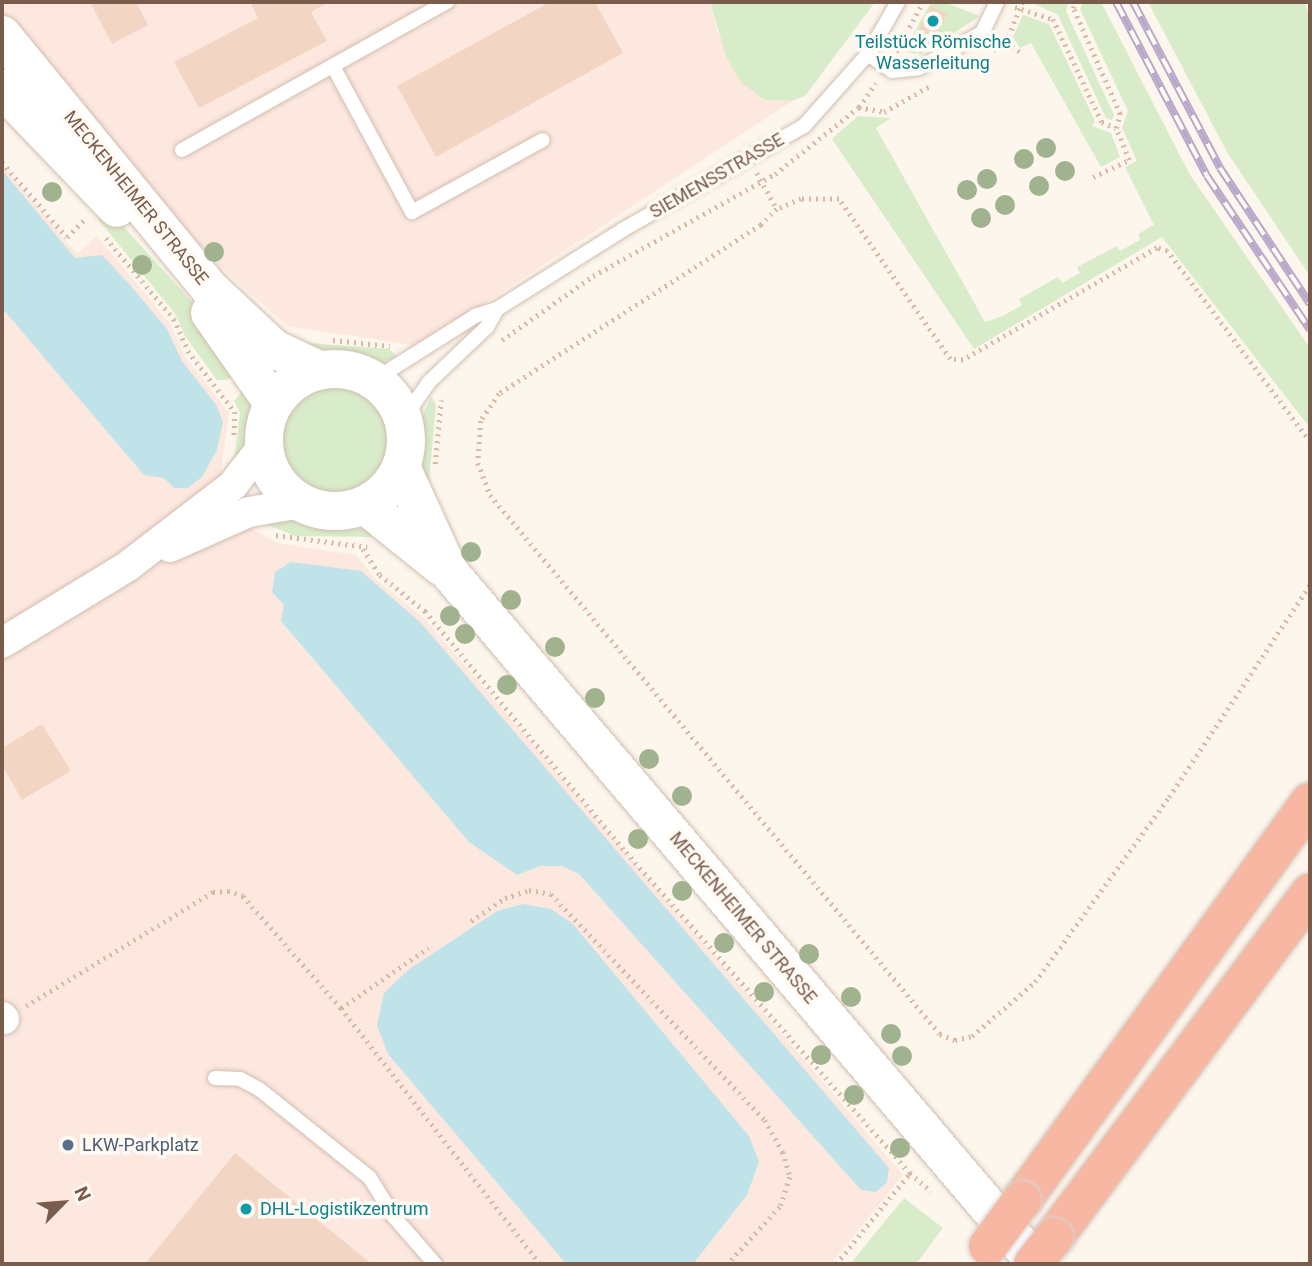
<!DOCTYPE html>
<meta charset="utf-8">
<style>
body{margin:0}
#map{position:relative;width:1312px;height:1266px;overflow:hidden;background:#fdf6ec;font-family:Roboto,sans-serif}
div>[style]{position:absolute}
.commercial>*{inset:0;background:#fde8e0}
.green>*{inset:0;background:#d8ecc9}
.round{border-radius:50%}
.water>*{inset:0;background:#bfe3e8}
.building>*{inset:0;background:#f3d5c3;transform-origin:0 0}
.path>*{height:4.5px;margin-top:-2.25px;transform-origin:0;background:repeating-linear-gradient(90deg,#d9b8a5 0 2px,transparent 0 7px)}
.roads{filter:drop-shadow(0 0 2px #d1beb0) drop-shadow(0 0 2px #d1beb0)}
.lane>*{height:14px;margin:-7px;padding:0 7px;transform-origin:7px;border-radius:7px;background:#fff}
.street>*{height:30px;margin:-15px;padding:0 15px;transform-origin:15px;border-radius:15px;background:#fff}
.secondary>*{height:38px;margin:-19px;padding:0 19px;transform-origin:19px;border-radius:19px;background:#fff}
.secondary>.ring{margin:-19px;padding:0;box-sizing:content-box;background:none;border:38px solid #fff;border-radius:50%}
.highway>*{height:38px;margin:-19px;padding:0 19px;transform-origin:19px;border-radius:19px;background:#f7b7a3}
.rail>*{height:8px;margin-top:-4px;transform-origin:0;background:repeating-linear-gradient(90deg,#fffaf3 0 16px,#b9a8c9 0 32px);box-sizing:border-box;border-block:2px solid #b9a8c9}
.bridges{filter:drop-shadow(0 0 2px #dad1cd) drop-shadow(0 0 2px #dad1cd)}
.highway-bridge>*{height:38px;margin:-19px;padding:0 19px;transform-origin:19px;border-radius:19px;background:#f7b7a3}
.trees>*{width:20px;height:20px;margin:-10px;border-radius:50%;background:#a0b28e}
.dots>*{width:19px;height:19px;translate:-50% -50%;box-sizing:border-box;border:4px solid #fffaf3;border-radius:50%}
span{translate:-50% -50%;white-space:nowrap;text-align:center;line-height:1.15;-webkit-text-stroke:7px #fffaf3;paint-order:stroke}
.culture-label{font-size:18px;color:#0d838f}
.left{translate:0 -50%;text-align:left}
.street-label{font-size:18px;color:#7a5c4d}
.service-label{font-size:18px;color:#4e5e75}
.frame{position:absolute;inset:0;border:4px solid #7a5c4d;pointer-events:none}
.north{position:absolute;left:28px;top:1168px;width:70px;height:70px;-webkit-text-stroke:5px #fffaf3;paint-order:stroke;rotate:65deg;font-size:19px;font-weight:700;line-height:28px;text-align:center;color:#7a5c4d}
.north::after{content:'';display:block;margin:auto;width:24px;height:32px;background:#7a5c4d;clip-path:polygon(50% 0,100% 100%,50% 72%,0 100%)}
</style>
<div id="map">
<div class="commercial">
<div style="clip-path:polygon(2px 2px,710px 2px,718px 34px,765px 100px,792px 101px,420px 346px,287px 326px,222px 268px,140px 181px,2px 10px)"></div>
<div style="clip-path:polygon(2px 164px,77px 254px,97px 236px,171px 325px,185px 357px,229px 413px,220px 478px,246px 526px,278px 543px,356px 555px,376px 580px,423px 617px,903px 1175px,831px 1264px,2px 1264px)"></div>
</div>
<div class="green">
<div style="clip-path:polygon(710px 2px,875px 2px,805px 96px,792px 101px,765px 100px,741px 82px,727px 59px)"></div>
<div style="clip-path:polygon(931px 2px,944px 2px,980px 16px,921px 54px,903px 52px)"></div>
<div style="clip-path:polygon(1030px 2px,1069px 2px,1066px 11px,1114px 115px,1112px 120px,1106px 118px,1058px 15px)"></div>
<div style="clip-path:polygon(1083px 2px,1101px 2px,1190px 175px,1310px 348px,1310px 428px,1162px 237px,974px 349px,832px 139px,858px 116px,891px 118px,876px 128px,985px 322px,1003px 316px,1022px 305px,1019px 299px,1058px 277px,1062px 283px,1080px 273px,1077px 267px,1117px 246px,1120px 251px,1140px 240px,1138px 234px,1154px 225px,1125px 167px,1137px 161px,1122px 128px,1128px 111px,1080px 9px)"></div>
<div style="clip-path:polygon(1148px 2px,1305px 2px,1310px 21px,1310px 276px,1227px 152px)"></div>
<div style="clip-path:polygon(1023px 15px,1049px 24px,1095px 121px,1092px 126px,1111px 133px,1120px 157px,1101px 167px,1031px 43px,1020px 48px,1013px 37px)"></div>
<div style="clip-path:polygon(115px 217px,191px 301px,244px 370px,226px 380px,217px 380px,185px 336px,176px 315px,98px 219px)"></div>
<div style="clip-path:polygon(295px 342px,389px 349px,398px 357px,382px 362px,312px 357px)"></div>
<div class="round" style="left:276px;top:382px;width:118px;height:118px"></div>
<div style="clip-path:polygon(250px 383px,255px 413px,249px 448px,233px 470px,240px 413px,234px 401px)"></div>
<div style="clip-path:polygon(431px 396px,436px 405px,428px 493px,416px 469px,421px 419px)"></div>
<div style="clip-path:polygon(292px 516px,325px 526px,364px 528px,383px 537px,295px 536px,266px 524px)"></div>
<div style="clip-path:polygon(904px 1198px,943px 1228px,916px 1264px,850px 1264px)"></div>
</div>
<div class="water">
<div style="clip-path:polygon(2px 170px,75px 258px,102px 255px,131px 286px,167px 329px,182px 361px,217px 406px,223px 422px,217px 450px,202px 477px,188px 488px,174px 488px,164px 478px,144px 475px,2px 308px)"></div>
<div style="clip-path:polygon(291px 562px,361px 571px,421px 623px,889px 1168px,887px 1182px,876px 1192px,861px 1190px,579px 874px,562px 866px,540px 866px,517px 875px,469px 842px,281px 621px,284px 605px,272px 592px,275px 572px)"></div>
<div style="clip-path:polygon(523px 904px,551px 909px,573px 924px,749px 1136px,759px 1162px,747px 1195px,693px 1264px,566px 1264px,388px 1054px,377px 1025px,384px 993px,408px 970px,497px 911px)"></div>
</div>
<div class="building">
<div style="clip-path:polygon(90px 2px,136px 2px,148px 25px,112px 44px)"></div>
<div style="clip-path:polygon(250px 2px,329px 2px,311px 12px,327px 41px,199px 108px,174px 62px,258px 18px)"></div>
<div style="clip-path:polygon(550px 2px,595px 2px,623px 53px,436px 157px,397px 86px)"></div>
<div style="left:931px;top:6px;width:18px;height:26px;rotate:27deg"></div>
<div style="clip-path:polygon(42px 724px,71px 771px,22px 800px,2px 765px,2px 748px)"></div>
<div style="clip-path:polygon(235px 1153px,372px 1264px,145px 1264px)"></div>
</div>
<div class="path">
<div style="left:1015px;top:7px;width:40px;rotate:18deg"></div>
<div style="left:1053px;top:19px;width:114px;rotate:64.6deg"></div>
<div style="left:1102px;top:122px;width:15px;rotate:23deg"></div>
<div style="left:1116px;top:128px;width:15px;rotate:-74deg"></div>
<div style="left:1120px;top:114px;width:116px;rotate:-113.9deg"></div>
<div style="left:1073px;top:8px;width:6px;rotate:-72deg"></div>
<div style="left:1006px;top:43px;width:44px;rotate:-68.7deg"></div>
<div style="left:993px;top:50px;width:15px;rotate:-28deg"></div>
<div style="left:1006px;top:43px;width:19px;rotate:32deg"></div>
<div style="left:896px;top:52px;width:57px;rotate:-61.6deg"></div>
<div style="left:859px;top:107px;width:25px;rotate:11deg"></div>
<div style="left:884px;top:112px;width:51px;rotate:-29.6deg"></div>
<div style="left:2px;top:162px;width:99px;rotate:49.1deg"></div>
<div style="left:67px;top:237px;width:25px;rotate:-45deg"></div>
<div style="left:757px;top:173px;width:41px;rotate:60.9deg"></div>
<div style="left:1093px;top:177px;width:40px;rotate:-25deg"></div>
<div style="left:1129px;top:160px;width:35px;rotate:-112deg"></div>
<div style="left:106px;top:238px;width:106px;rotate:50deg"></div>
<div style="left:174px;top:319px;width:35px;rotate:66deg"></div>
<div style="left:188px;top:351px;width:77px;rotate:52.4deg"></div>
<div style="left:235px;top:412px;width:26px;rotate:92deg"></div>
<div style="left:333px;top:340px;width:57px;rotate:6deg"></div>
<div style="left:502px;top:340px;width:111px;rotate:-35.1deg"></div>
<div style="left:593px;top:276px;width:209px;rotate:-29.3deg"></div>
<div style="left:775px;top:174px;width:107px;rotate:-38.6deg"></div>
<div style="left:859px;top:107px;width:29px;rotate:-55deg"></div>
<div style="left:1310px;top:442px;width:239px;rotate:-126.8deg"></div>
<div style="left:1167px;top:251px;width:10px;rotate:-163deg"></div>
<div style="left:1157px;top:248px;width:224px;rotate:150deg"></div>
<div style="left:963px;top:360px;width:13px;rotate:-176deg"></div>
<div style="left:950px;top:359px;width:195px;rotate:-124.8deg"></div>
<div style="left:839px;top:199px;width:38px;rotate:180deg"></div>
<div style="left:801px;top:199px;width:26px;rotate:157deg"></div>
<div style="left:777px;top:209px;width:23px;rotate:135deg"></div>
<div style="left:761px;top:225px;width:312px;rotate:147.2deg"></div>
<div style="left:499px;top:394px;width:32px;rotate:124deg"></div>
<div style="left:481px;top:421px;width:42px;rotate:94.1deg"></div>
<div style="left:478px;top:463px;width:34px;rotate:69deg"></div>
<div style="left:490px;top:495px;width:702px;rotate:50.14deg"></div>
<div style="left:940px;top:1034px;width:16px;rotate:22deg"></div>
<div style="left:955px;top:1040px;width:17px;rotate:-13deg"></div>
<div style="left:972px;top:1036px;width:83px;rotate:-40.6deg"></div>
<div style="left:1035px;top:982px;width:228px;rotate:-54.1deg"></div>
<div style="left:1169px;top:797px;width:255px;rotate:-56.4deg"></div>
<div style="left:435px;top:464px;width:64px;rotate:-84.6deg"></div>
<div style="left:276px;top:535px;width:92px;rotate:7.5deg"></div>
<div style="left:363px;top:549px;width:31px;rotate:57deg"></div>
<div style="left:380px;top:575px;width:58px;rotate:38.7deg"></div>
<div style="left:425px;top:611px;width:314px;rotate:50.2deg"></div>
<div style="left:626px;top:852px;width:429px;rotate:48.5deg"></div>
<div style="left:910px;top:1173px;width:28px;rotate:41deg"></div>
<div style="left:471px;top:921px;width:41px;rotate:-34.1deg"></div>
<div style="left:505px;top:898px;width:25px;rotate:-18deg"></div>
<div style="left:529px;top:890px;width:22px;rotate:10deg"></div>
<div style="left:551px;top:894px;width:311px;rotate:46.6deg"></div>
<div style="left:765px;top:1120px;width:37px;rotate:61deg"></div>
<div style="left:783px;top:1152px;width:26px;rotate:74deg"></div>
<div style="left:790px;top:1177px;width:32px;rotate:108deg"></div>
<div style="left:780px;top:1207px;width:77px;rotate:132.4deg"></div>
<div style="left:26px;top:1006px;width:219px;rotate:-31.4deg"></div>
<div style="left:213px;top:892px;width:15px;rotate:-4deg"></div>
<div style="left:228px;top:891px;width:16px;rotate:18deg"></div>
<div style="left:243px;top:896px;width:149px;rotate:48.8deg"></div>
<div style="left:341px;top:1008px;width:324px;rotate:52.1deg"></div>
<div style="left:341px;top:1008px;width:106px;rotate:-34.6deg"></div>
<div style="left:836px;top:1264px;width:117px;rotate:-50.9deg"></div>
</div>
<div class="roads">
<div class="lane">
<div style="left:868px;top:54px;width:29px;rotate:35deg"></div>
<div style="left:892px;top:71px;width:27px;rotate:-6deg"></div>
<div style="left:919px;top:68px;width:72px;rotate:-29.1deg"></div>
<div style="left:982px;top:33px;width:34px;rotate:-64deg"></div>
<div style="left:334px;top:68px;width:164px;rotate:61.6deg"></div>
<div style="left:412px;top:212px;width:149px;rotate:-28.8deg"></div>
<div style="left:182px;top:150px;width:304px;rotate:-29.2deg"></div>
<div style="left:368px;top:376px;width:17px;rotate:-10deg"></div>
<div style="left:385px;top:373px;width:107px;rotate:-32.3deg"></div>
<div style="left:475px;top:316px;width:23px;rotate:-18deg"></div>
<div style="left:497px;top:309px;width:150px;rotate:-32.2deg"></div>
<div style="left:624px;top:229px;width:207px;rotate:-29.8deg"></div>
<div style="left:804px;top:126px;width:96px;rotate:-48.4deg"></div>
<div style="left:868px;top:54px;width:60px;rotate:-60deg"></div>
<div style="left:407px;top:439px;width:35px;rotate:-80deg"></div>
<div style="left:413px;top:405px;width:28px;rotate:-55deg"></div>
<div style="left:429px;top:382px;width:80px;rotate:-43.5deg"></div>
<div style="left:487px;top:327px;width:21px;rotate:-61deg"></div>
<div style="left:215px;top:1078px;width:25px;rotate:2deg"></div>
<div style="left:240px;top:1079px;width:21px;rotate:28deg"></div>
<div style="left:259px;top:1089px;width:142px;rotate:38.7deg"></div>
<div style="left:370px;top:1178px;width:46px;rotate:58.4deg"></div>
<div style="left:394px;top:1217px;width:62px;rotate:48.9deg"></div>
</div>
<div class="street">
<div style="left:170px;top:547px;width:86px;rotate:-23.9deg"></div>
<div style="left:249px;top:512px;width:53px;rotate:-9.8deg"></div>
<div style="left:2px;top:643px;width:148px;rotate:-31.4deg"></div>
<div style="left:128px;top:566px;width:133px;rotate:-37.6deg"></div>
<div style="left:233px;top:485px;width:49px;rotate:-52.4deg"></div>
<div style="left:2px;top:1017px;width:3px;rotate:45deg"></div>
</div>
<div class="secondary">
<div style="left:2px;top:35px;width:327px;rotate:50.7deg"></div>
<div style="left:209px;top:288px;width:89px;rotate:43.2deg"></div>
<div style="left:274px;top:349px;width:50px;rotate:25deg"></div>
<div style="left:2px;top:88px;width:166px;rotate:46.2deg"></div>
<div style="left:210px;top:313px;width:110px;rotate:55deg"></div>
<div class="ring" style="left:264px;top:369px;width:104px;height:104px"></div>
<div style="left:401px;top:467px;width:115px;rotate:65.4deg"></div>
<div style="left:449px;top:572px;width:908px;rotate:49.65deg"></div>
<div style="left:365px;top:505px;width:99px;rotate:38.8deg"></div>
</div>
<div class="highway">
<div style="left:1022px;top:1200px;width:491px;rotate:-54.1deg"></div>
<div style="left:1054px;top:1237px;width:429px;rotate:-53.3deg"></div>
</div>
</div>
<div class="rail">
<div style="left:1116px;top:2px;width:196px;rotate:62.4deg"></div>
<div style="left:1207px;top:176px;width:185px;rotate:56.2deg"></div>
<div style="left:1133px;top:2px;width:187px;rotate:62.3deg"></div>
<div style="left:1220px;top:168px;width:163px;rotate:56.5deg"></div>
</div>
<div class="bridges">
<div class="highway-bridge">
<div style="left:988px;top:1246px;width:57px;rotate:-53.5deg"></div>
<div style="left:1033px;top:1264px;width:34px;rotate:-52deg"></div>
</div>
</div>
<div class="trees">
<div style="left:1046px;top:148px"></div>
<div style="left:1024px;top:159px"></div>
<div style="left:1065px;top:171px"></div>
<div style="left:987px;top:179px"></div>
<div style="left:1039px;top:186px"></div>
<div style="left:967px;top:190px"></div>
<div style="left:52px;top:192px"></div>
<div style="left:1005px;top:205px"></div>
<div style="left:981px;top:218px"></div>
<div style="left:214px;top:252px"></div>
<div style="left:142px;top:265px"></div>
<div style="left:471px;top:552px"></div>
<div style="left:511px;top:600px"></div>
<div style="left:450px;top:616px"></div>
<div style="left:465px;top:634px"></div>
<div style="left:555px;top:647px"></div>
<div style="left:507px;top:685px"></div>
<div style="left:595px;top:698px"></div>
<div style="left:649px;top:759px"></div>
<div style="left:682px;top:796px"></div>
<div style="left:638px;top:839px"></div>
<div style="left:682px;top:891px"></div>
<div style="left:724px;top:943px"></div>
<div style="left:809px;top:954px"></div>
<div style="left:764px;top:992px"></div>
<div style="left:851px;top:997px"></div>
<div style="left:891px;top:1034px"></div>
<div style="left:821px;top:1055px"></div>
<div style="left:902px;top:1056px"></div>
<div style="left:854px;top:1095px"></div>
<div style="left:900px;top:1148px"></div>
</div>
<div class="dots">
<div style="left:933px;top:21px;background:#0f9aa8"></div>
<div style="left:68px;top:1145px;background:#5c6f8a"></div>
<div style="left:246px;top:1209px;background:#0f9aa8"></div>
</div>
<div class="culture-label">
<span style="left:933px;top:53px">Teilstück Römische<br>Wasserleitung</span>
<span class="left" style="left:260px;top:1209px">DHL-Logistikzentrum</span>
</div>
<div class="street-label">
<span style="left:717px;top:176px;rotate:-30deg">SIEMENSSTRASSE</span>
<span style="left:136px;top:198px;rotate:51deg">MECKENHEIMER STRASSE</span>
<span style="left:743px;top:918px;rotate:50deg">MECKENHEIMER STRASSE</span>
</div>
<div class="service-label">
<span class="left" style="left:82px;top:1145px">LKW-Parkplatz</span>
</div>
<div class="frame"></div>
<div class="north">N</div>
</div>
